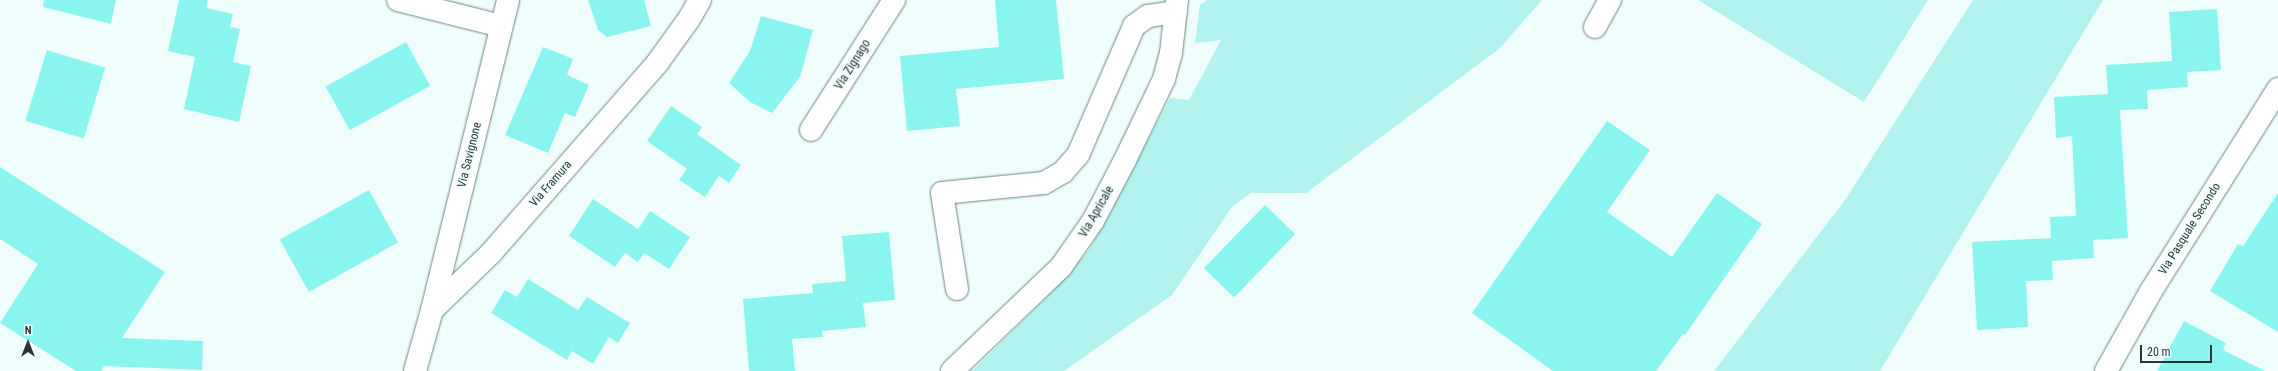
<!DOCTYPE html>
<style>
body{margin:0}
#map{position:relative;width:2278px;height:371px;overflow:hidden;background:#effefd;font-family:"Roboto Condensed",sans-serif}
div>[style]{position:absolute}
.green>*{inset:0;background:#b2f3ef}
.building>*{inset:0;background:#8af5ef;transform-origin:0 0}
.roads{filter:drop-shadow(0 0 1px #6c8482) drop-shadow(0 0 1px #6c8482)}
.minor>*{height:22px;margin:-11px;padding:0 11px;transform-origin:11px;border-radius:11px;background:#fff}
span{translate:-50% -50%;white-space:nowrap;text-align:center;line-height:1.15;-webkit-text-stroke:3px #effefd;paint-order:stroke}
.street-label{font-size:12px;color:#2b3534}
.north{position:absolute;left:8px;top:323px;width:40px;height:40px;-webkit-text-stroke:3px #effefd;paint-order:stroke;rotate:0deg;font-size:11px;font-weight:700;line-height:16px;text-align:center;color:#2b3534}
.north::after{content:'';display:block;margin:auto;width:14px;height:18px;background:#2b3534;clip-path:polygon(50% 0,100% 100%,50% 72%,0 100%)}
.scale{position:absolute;left:2140px;top:345px;width:72px;height:18px;box-sizing:border-box;border:2px solid #2b3534;border-top:0;padding-left:5px;font-size:12px;line-height:14px;white-space:nowrap;color:#2b3534;-webkit-text-stroke:3px #effefd;paint-order:stroke}
</style>
<div id="map">
<div class="green">
<div style="clip-path:polygon(1207px 0,1542px 0,1499px 49px,1306px 193px,1251px 193px,1232px 207px,1172px 295px,1064px 371px,972px 371px,1050px 294px,1089px 250px,1170px 98px,1189px 100px,1221px 40px,1195px 43px,1200px 5px)"></div>
<div style="clip-path:polygon(1698px 0,1928px 0,1864px 102px)"></div>
<div style="clip-path:polygon(1973px 0,2103px 0,1880px 371px,1714px 371px,1845px 200px)"></div>
</div>
<div class="building">
<div style="clip-path:polygon(44px 0,116px 0,111px 24px,43px 7px)"></div>
<div style="clip-path:polygon(179px 0,208px 0,206px 8px,233px 14px,230px 27px,240px 29px,233px 62px,251px 66px,239px 122px,184px 109px,195px 57px,168px 51px)"></div>
<div style="clip-path:polygon(588px 0,644px 0,651px 26px,607px 37px,598px 30px)"></div>
<div style="clip-path:polygon(995px 0,1056px 0,1064px 79px,956px 89px,960px 126px,907px 131px,900px 56px,999px 47px)"></div>
<div style="clip-path:polygon(2217px 9px,2221px 70px,2187px 72px,2188px 87px,2147px 90px,2148px 109px,2120px 110px,2128px 238px,2093px 240px,2094px 258px,2052px 261px,2053px 280px,2026px 281px,2028px 327px,1977px 330px,1972px 242px,2051px 238px,2050px 217px,2076px 216px,2072px 136px,2056px 138px,2054px 97px,2108px 94px,2106px 65px,2172px 61px,2169px 12px)"></div>
<div style="clip-path:polygon(761px 16px,813px 30px,800px 77px,772px 113px,750px 102px,729px 83px,750px 51px)"></div>
<div style="left:406px;top:42px;width:50px;height:92px;rotate:61deg"></div>
<div style="clip-path:polygon(543px 47px,573px 59px,567px 75px,589px 85px,575px 117px,565px 113px,548px 153px,505px 135px)"></div>
<div style="left:47px;top:50px;width:61px;height:74px;rotate:17deg"></div>
<div style="clip-path:polygon(671px 106px,702px 127px,697px 134px,741px 165px,729px 183px,719px 176px,705px 197px,679px 180px,687px 169px,647px 141px)"></div>
<div style="clip-path:polygon(1607px 121px,1650px 150px,1607px 212px,1672px 257px,1717px 193px,1762px 224px,1685px 335px,1683px 334px,1656px 371px,1553px 371px,1472px 313px)"></div>
<div style="clip-path:polygon(0 167px,165px 272px,122px 338px,203px 341px,202px 370px,104px 366px,101px 371px,76px 371px,0 323px,38px 264px,0 239px)"></div>
<div style="left:369px;top:190px;width:60px;height:102px;rotate:61deg"></div>
<div style="clip-path:polygon(2278px 193px,2278px 332px,2210px 291px,2238px 244px,2243px 246px)"></div>
<div style="clip-path:polygon(593px 199px,638px 229px,650px 211px,690px 237px,669px 269px,644px 253px,638px 262px,625px 253px,615px 267px,569px 236px)"></div>
<div style="left:1265px;top:205px;width:42px;height:88px;rotate:44deg"></div>
<div style="clip-path:polygon(889px 232px,895px 300px,863px 303px,866px 327px,822px 331px,823px 337px,792px 339px,795px 371px,749px 371px,743px 299px,813px 293px,812px 284px,846px 281px,842px 236px)"></div>
<div style="clip-path:polygon(528px 279px,578px 310px,587px 297px,630px 323px,618px 343px,609px 337px,593px 364px,572px 351px,567px 360px,491px 313px,505px 290px,517px 297px)"></div>
<div style="clip-path:polygon(2184px 321px,2226px 343px,2223px 350px,2265px 371px,2157px 371px)"></div>
</div>
<div class="roads">
<div class="minor">
<div style="left:398px;top:0;width:106px;rotate:14.2deg"></div>
<div style="left:1595px;top:27px;width:31px;rotate:-61deg"></div>
<div style="left:811px;top:130px;width:154px;rotate:-57.4deg"></div>
<div style="left:957px;top:289px;width:97px;rotate:-98.9deg"></div>
<div style="left:942px;top:193px;width:102px;rotate:-5.6deg"></div>
<div style="left:1044px;top:183px;width:22px;rotate:-30deg"></div>
<div style="left:1063px;top:172px;width:23px;rotate:-49deg"></div>
<div style="left:1078px;top:155px;width:141px;rotate:-66.5deg"></div>
<div style="left:1134px;top:26px;width:17px;rotate:-36deg"></div>
<div style="left:1148px;top:16px;width:28px;rotate:-8deg"></div>
<div style="left:432px;top:310px;width:82px;rotate:-44deg"></div>
<div style="left:491px;top:253px;width:254px;rotate:-48.8deg"></div>
<div style="left:658px;top:62px;width:53px;rotate:-54.2deg"></div>
<div style="left:689px;top:19px;width:22px;rotate:-60deg"></div>
<div style="left:415px;top:371px;width:63px;rotate:-74.4deg"></div>
<div style="left:432px;top:310px;width:319px;rotate:-76.2deg"></div>
<div style="left:952px;top:371px;width:151px;rotate:-43.7deg"></div>
<div style="left:1061px;top:267px;width:56px;rotate:-55.2deg"></div>
<div style="left:1093px;top:221px;width:69px;rotate:-62.3deg"></div>
<div style="left:1125px;top:160px;width:90px;rotate:-64.3deg"></div>
<div style="left:1164px;top:79px;width:27px;rotate:-75deg"></div>
<div style="left:1171px;top:53px;width:53px;rotate:-83.5deg"></div>
<div style="left:2106px;top:371px;width:92px;rotate:-60.6deg"></div>
<div style="left:2151px;top:291px;width:239px;rotate:-57.8deg"></div>
</div>
</div>
<div class="street-label">
<span style="left:853px;top:65px;rotate:-58deg">Via Zignago</span>
<span style="left:470px;top:155px;rotate:-76deg">Via Savignone</span>
<span style="left:551px;top:184px;rotate:-49deg">Via Framura</span>
<span style="left:1097px;top:212px;rotate:-60deg">Via Apricale</span>
<span style="left:2190px;top:229px;rotate:-58deg">Via Pasquale Secondo</span>
</div>
<div class="north">N</div>
<div class="scale">20 m</div>
</div>
